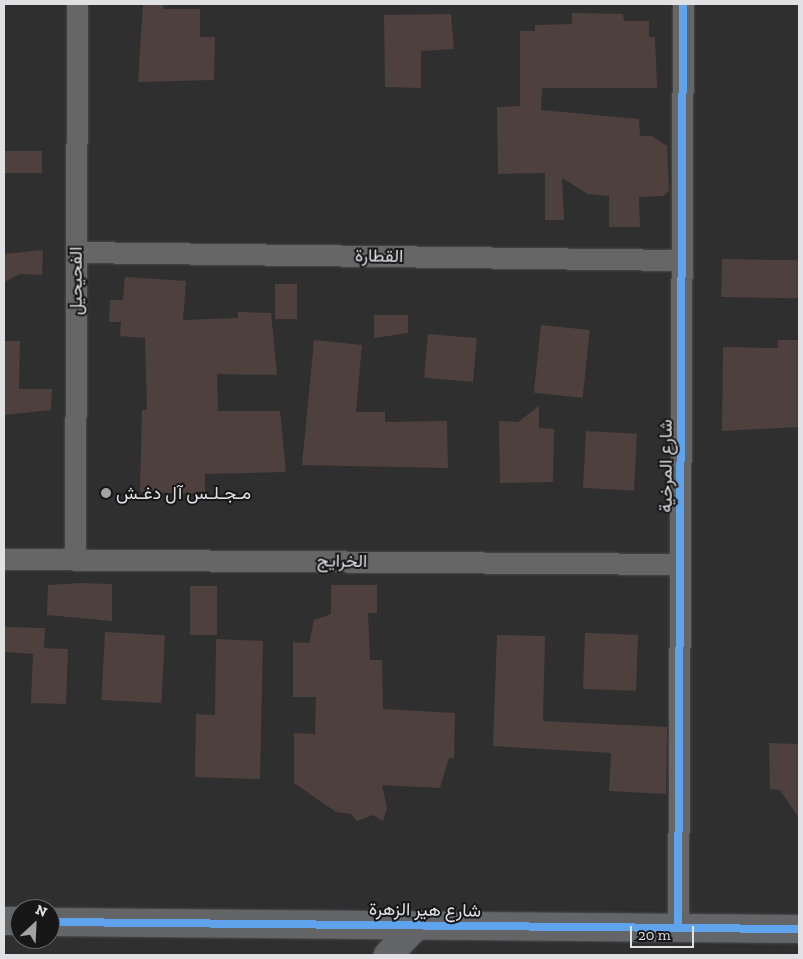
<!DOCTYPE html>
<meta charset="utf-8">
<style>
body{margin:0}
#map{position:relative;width:803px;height:959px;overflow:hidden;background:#2f2f30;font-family:"Zilla Slab",Vazirmatn,serif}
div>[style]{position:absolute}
.building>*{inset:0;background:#4e403d;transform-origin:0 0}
.roads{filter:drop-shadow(0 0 1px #4c4c4d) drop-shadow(0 0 1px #4c4c4d)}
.street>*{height:21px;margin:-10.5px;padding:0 10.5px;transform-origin:10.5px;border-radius:10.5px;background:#666667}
.secondary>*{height:28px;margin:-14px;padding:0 14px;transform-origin:14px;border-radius:14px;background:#636567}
.cycleway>*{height:8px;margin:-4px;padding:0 4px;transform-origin:4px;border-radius:4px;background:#60a3ed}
.dots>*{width:14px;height:14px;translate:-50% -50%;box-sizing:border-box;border:2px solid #171718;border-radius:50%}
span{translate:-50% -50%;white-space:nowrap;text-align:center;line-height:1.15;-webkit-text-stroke:4px #171718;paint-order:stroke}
.street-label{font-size:18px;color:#e1e1e3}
.poi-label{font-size:18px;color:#e1e1e3}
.left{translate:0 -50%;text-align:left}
.frame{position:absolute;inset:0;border:5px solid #e1e1e3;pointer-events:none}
.north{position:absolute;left:10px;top:899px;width:50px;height:50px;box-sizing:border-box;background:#171718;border:1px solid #686869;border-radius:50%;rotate:25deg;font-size:14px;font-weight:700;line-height:20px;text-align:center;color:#e1e1e3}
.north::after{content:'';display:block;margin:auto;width:18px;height:22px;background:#a3a3a4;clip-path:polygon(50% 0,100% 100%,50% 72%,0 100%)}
.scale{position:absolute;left:630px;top:926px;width:64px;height:22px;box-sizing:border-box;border:2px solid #e1e1e3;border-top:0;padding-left:6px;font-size:15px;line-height:18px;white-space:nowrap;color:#e1e1e3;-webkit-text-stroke:4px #171718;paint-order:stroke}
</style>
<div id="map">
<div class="building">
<div style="clip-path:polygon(143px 4px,164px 4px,163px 9px,200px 9px,200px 37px,215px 37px,214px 80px,138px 82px)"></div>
<div style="clip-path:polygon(572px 13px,623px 14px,624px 21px,649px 21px,649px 37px,655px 37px,657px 88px,542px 88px,541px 110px,639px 119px,640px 136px,652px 136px,667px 146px,669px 191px,663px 196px,639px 197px,640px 227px,609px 227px,609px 196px,588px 194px,562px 178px,564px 220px,545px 220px,545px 173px,498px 174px,497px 107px,520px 106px,520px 31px,535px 31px,535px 25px,572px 24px)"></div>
<div style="clip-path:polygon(451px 14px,454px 49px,421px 51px,421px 88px,385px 87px,384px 15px)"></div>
<div style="left:4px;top:151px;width:38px;height:22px"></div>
<div style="clip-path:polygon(43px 250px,42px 275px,20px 274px,4px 282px,4px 254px)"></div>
<div style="left:722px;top:259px;width:77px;height:38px;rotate:1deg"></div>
<div style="clip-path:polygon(125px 277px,186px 281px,183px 320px,238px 318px,238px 312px,271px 313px,277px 375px,217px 374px,218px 411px,280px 411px,286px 472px,205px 474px,205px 494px,140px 492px,142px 410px,147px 410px,145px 338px,120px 336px,121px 322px,109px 322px,110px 300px,123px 300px)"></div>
<div style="left:275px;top:284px;width:22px;height:35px"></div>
<div style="clip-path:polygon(374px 315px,408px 315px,408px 333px,374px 338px)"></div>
<div style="left:541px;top:325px;width:49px;height:68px;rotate:6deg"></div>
<div style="left:428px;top:334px;width:49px;height:44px;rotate:5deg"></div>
<div style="clip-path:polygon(314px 340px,362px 345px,356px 412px,385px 412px,385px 422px,447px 421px,448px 468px,302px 465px)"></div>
<div style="clip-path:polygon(778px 340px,799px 340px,799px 427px,722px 431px,723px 347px,778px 348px)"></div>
<div style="clip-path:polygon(4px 341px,20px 341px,19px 389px,52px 389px,51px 410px,4px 415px)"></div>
<div style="clip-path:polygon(539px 406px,539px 428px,554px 429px,553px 482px,500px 483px,499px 421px,518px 422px)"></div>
<div style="left:586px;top:431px;width:51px;height:57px;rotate:3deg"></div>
<div style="clip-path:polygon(81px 583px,112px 584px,112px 621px,47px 615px,48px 585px)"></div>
<div style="clip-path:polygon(331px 585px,377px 585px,377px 613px,368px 613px,370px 660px,382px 660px,383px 709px,455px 713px,454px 758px,449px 758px,440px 788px,382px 785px,387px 808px,383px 821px,373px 815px,357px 821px,351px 814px,336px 812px,294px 783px,294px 733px,315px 734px,316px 697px,293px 697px,293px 642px,309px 643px,314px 620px,331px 614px)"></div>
<div style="left:190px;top:586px;width:27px;height:49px"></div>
<div style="clip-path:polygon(4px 627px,45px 628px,44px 648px,68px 649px,66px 704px,31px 703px,33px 654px,4px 652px)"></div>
<div style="left:105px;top:632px;width:60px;height:68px;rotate:3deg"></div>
<div style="left:585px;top:633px;width:53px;height:56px;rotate:2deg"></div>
<div style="clip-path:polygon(497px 635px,545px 636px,543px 721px,667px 727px,666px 794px,609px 791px,611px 753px,493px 746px)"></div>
<div style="clip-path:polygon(216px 639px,263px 641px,260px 779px,195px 777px,196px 714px,215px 715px)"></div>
<div style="clip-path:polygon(769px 743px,799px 744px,799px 818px,780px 790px,770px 789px)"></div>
</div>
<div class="roads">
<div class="street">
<div style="left:76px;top:252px;width:606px;rotate:0.76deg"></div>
<div style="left:75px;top:558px;width:554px;rotate:-89.79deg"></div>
<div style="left:4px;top:559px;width:676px;rotate:0.42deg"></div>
<div style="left:678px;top:928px;width:924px;rotate:-89.69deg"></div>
</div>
<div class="secondary">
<div style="left:4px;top:921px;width:16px"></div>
<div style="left:50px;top:922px;width:749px;rotate:0.54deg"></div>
<div style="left:388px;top:955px;width:40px;rotate:-46deg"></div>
</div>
</div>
<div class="cycleway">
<div style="left:50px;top:922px;width:749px;rotate:0.54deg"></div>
<div style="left:678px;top:928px;width:924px;rotate:-89.69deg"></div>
</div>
<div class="dots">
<div style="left:106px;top:493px;background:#a3a3a4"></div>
</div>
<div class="street-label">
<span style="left:379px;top:256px;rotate:1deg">القطارة</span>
<span style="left:76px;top:281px;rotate:-90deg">الفحيحيل</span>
<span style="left:666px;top:466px;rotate:-90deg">شارع المرخية</span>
<span style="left:342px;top:561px;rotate:1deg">الخرايج</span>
<span style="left:425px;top:910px;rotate:1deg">شارع هير الزهرة</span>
</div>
<div class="poi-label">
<span class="left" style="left:116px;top:493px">مـجـلـس آل دغـش</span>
</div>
<div class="frame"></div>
<div class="north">N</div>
<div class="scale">20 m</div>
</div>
